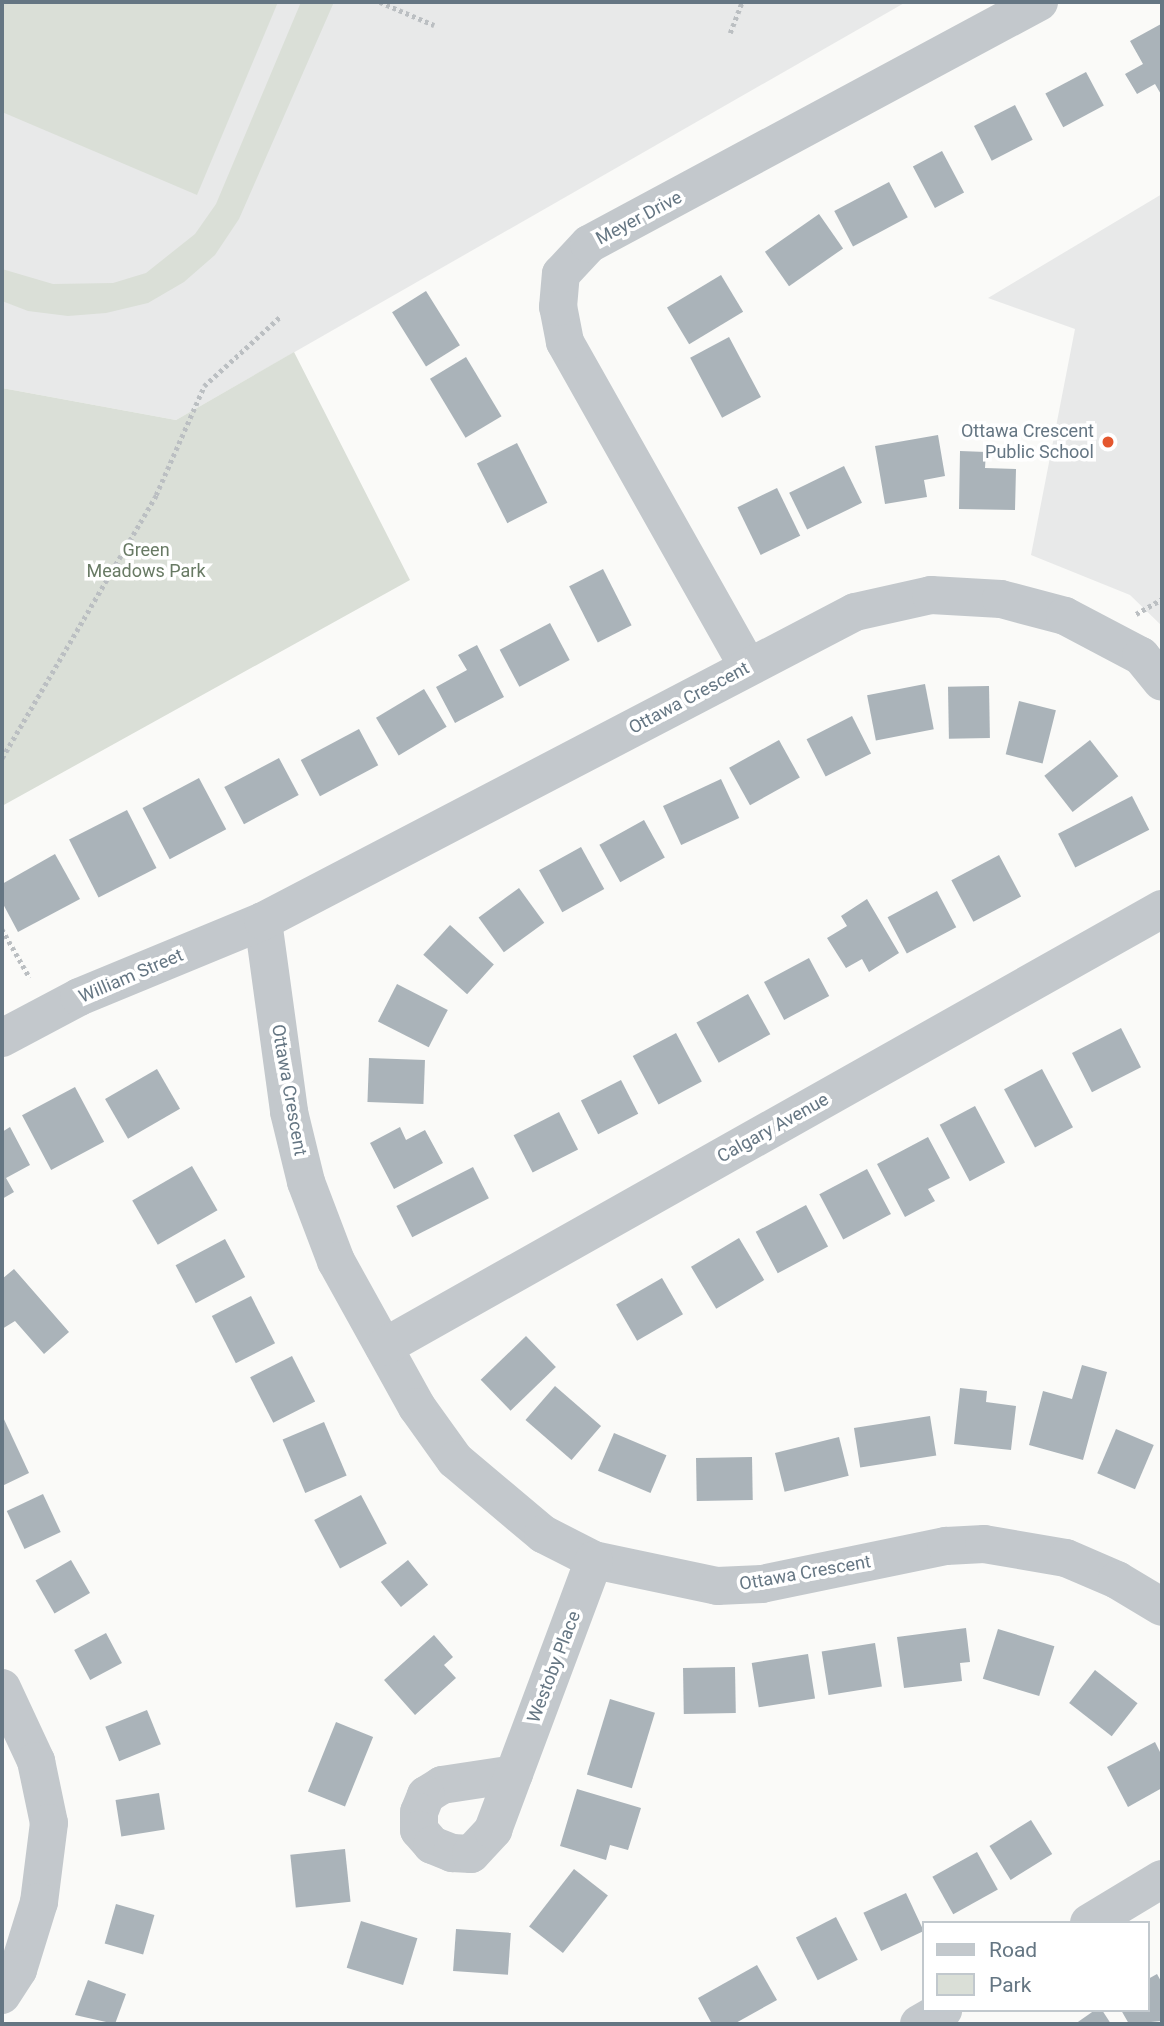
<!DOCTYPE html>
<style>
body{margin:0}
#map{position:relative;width:1164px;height:2026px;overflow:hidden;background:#fafaf8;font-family:Roboto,sans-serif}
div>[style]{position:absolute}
.built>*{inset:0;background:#e8e9e9}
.green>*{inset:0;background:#dadfd7}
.building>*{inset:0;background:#aab3b9;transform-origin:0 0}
.path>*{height:4.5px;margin-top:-2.25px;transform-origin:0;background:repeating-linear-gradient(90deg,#bbbfc2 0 3.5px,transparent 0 7px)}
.minor>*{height:38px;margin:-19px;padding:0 19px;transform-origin:19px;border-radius:19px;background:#c3c8cc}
.dots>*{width:19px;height:19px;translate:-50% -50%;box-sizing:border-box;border:4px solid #fff;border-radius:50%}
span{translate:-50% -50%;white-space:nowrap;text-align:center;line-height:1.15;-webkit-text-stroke:7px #fff;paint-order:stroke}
.street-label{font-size:18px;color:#657683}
.poi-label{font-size:18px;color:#657683}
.right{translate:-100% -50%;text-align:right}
.park-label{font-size:18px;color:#687a64}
.frame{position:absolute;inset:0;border:4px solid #657683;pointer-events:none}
.legend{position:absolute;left:922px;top:1921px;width:228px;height:91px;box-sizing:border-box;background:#fff;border:2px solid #c1c8cd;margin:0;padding:9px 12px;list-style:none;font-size:21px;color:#657683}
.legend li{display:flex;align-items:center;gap:14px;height:35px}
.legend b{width:35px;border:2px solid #c1c8cd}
</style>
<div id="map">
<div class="built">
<div style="clip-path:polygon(2px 2px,906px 2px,176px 420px,2px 388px)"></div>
<div style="clip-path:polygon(1162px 194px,1162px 626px,1130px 595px,1031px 555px,1075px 329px,988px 298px)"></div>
</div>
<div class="green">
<div style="clip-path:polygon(2px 2px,278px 2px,197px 195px,2px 112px)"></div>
<div style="clip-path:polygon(301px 2px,334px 2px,239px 219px,215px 255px,184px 282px,148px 303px,106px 313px,68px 316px,28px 311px,2px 301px,2px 269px,53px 284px,113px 283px,146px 273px,195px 234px,216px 204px)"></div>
<div style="clip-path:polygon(294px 352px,410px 580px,2px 806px,2px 388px,176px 420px)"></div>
</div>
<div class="building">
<div style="clip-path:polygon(1161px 24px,1162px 96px,1155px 84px,1137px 94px,1125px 74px,1143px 64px,1130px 41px)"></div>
<div style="left:1086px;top:72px;width:38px;height:46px;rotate:62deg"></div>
<div style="left:1015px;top:105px;width:39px;height:46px;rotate:63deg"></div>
<div style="left:942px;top:151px;width:47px;height:33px;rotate:62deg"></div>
<div style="left:889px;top:182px;width:40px;height:62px;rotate:62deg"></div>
<div style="left:819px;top:214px;width:42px;height:66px;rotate:55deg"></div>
<div style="left:721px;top:275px;width:43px;height:63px;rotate:59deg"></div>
<div style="left:426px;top:291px;width:64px;height:40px;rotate:58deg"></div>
<div style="left:729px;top:337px;width:68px;height:44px;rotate:62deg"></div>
<div style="left:466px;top:357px;width:69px;height:42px;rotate:59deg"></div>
<div style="clip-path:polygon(938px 435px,945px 476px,924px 480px,927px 497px,885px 504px,875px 446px)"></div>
<div style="left:517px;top:443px;width:67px;height:45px;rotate:63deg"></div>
<div style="clip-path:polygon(960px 451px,986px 452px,985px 468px,1016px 469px,1015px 510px,959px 509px)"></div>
<div style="left:844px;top:466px;width:41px;height:61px;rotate:64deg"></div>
<div style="left:777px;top:488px;width:53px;height:44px;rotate:64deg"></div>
<div style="left:603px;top:569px;width:63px;height:38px;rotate:63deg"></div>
<div style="left:550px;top:623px;width:42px;height:57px;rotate:62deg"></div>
<div style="clip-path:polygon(477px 645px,504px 697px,455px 723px,436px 687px,467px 670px,458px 655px)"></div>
<div style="left:925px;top:684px;width:46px;height:59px;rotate:79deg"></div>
<div style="left:989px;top:686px;width:52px;height:41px;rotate:89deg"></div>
<div style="left:424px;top:689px;width:44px;height:56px;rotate:59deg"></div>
<div style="left:1019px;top:701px;width:38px;height:55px;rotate:14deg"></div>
<div style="left:852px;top:716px;width:42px;height:51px;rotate:63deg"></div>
<div style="left:359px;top:729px;width:41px;height:66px;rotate:62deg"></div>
<div style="left:779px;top:740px;width:43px;height:57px;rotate:61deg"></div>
<div style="left:1090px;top:740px;width:46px;height:58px;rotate:52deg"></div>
<div style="left:279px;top:758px;width:42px;height:62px;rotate:62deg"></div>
<div style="left:199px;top:778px;width:58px;height:64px;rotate:62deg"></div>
<div style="left:721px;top:779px;width:43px;height:64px;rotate:65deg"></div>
<div style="left:1132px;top:796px;width:38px;height:83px;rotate:63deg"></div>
<div style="left:127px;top:810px;width:65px;height:65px;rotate:63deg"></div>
<div style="left:644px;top:820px;width:43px;height:51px;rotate:61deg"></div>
<div style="left:581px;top:847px;width:48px;height:48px;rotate:61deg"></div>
<div style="clip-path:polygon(55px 854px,80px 899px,18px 932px,2px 902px,2px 884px)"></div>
<div style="left:999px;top:855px;width:47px;height:54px;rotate:62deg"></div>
<div style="left:519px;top:888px;width:43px;height:50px;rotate:54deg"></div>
<div style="left:937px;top:891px;width:41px;height:56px;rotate:62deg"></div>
<div style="clip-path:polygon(867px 899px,899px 953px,869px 972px,862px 959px,846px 968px,827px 938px,847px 926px,841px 916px)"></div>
<div style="left:450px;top:925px;width:59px;height:40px;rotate:42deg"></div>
<div style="left:809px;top:958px;width:43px;height:51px;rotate:62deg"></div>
<div style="left:397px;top:984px;width:57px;height:42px;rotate:27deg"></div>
<div style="left:748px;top:994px;width:46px;height:59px;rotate:61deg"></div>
<div style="left:1121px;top:1028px;width:44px;height:55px;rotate:63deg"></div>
<div style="left:676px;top:1033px;width:55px;height:49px;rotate:62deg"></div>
<div style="left:369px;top:1058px;width:56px;height:44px;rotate:2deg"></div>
<div style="left:157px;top:1069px;width:46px;height:60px;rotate:60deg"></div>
<div style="left:1042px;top:1069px;width:66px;height:43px;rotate:62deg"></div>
<div style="left:621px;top:1080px;width:38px;height:45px;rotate:63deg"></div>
<div style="left:75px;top:1087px;width:62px;height:60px;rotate:62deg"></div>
<div style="left:975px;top:1106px;width:64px;height:40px;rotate:62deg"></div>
<div style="left:559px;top:1112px;width:42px;height:51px;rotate:63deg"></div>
<div style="clip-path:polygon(10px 1127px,30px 1165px,6px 1178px,14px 1192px,2px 1199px,2px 1132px)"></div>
<div style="clip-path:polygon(400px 1127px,406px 1140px,425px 1130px,443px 1163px,394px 1189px,370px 1143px)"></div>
<div style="clip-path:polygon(928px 1137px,950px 1178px,928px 1189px,935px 1201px,905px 1217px,877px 1164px)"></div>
<div style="left:192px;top:1166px;width:51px;height:69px;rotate:60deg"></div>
<div style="left:473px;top:1167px;width:35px;height:86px;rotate:63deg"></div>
<div style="left:867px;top:1169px;width:51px;height:54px;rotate:62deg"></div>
<div style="left:806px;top:1205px;width:47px;height:57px;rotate:62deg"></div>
<div style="left:739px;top:1238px;width:49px;height:56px;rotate:59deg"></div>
<div style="left:225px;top:1239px;width:43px;height:56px;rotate:62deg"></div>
<div style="clip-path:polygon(14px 1269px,69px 1332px,44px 1354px,15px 1321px,2px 1329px,2px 1279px)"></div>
<div style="left:662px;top:1278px;width:42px;height:53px;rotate:60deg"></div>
<div style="left:251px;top:1296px;width:53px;height:44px;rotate:63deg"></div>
<div style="left:526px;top:1336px;width:43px;height:63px;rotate:46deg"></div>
<div style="left:292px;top:1356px;width:51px;height:47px;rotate:63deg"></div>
<div style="clip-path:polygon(1082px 1365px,1107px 1372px,1083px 1460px,1029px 1445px,1043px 1391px,1072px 1399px)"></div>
<div style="left:555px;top:1386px;width:61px;height:45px;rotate:41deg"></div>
<div style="clip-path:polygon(960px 1388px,987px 1391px,986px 1402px,1016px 1406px,1011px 1450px,954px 1444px)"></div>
<div style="clip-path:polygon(2px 1415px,29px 1473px,2px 1486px)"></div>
<div style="left:930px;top:1416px;width:40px;height:77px;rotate:81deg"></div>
<div style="left:324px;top:1422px;width:58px;height:45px;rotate:67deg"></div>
<div style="left:1116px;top:1429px;width:41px;height:48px;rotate:23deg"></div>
<div style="left:614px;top:1433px;width:57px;height:41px;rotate:23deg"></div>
<div style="left:839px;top:1437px;width:40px;height:66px;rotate:76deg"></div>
<div style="left:752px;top:1457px;width:43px;height:56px;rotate:89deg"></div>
<div style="left:43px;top:1494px;width:42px;height:40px;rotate:65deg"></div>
<div style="left:361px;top:1495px;width:55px;height:53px;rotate:62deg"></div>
<div style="left:71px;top:1560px;width:38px;height:41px;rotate:60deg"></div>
<div style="left:408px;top:1560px;width:32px;height:35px;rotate:51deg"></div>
<div style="clip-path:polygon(966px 1628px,970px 1662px,960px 1663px,962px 1681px,904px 1688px,897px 1637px)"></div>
<div style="left:998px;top:1629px;width:59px;height:52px;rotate:17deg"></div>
<div style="left:106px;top:1633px;width:34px;height:36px;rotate:62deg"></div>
<div style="clip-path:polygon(434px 1635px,453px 1657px,444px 1665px,456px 1678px,415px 1715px,384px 1680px)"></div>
<div style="left:875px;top:1643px;width:44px;height:54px;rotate:81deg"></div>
<div style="left:808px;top:1654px;width:45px;height:57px;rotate:81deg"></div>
<div style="left:735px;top:1667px;width:46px;height:52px;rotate:89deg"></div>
<div style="left:1095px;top:1670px;width:54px;height:42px;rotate:38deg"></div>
<div style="left:610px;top:1699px;width:47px;height:79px;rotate:17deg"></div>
<div style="left:147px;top:1710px;width:37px;height:45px;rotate:68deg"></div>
<div style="left:336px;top:1722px;width:40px;height:75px;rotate:22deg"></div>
<div style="clip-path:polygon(1155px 1742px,1162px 1756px,1162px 1788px,1128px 1807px,1107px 1767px)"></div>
<div style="clip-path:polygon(577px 1789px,641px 1808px,628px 1850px,610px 1845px,606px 1860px,560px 1846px)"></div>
<div style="left:159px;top:1793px;width:37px;height:44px;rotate:81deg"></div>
<div style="left:1031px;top:1820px;width:40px;height:49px;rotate:58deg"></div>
<div style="left:345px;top:1849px;width:53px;height:55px;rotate:84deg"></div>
<div style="left:977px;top:1852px;width:43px;height:51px;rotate:61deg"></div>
<div style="left:574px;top:1869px;width:43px;height:73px;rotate:38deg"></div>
<div style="left:906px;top:1893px;width:42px;height:47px;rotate:65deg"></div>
<div style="left:116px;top:1904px;width:40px;height:41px;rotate:16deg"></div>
<div style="left:836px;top:1917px;width:48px;height:45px;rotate:63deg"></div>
<div style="left:361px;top:1921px;width:59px;height:49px;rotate:17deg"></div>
<div style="left:456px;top:1929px;width:55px;height:42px;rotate:4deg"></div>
<div style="clip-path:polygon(757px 1965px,777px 2000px,734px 2024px,712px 2024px,698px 1998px)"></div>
<div style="clip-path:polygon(1157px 1974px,1162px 1983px,1162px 2021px,1129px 2024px,1121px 2010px,1148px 2010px,1148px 1979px)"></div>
<div style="clip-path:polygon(88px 1980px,126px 1994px,115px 2024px,75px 2015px)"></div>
<div style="clip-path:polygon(1095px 2010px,1102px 2010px,1111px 2024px,1075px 2024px)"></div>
</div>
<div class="path">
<div style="left:380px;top:2px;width:59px;rotate:23.1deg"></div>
<div style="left:730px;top:33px;width:33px;rotate:-69deg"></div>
<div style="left:1136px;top:614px;width:30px;rotate:-30deg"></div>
<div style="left:2px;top:758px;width:305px;rotate:-59.6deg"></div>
<div style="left:156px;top:495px;width:119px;rotate:-66.2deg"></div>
<div style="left:204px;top:386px;width:104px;rotate:-42.3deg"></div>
<div style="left:2px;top:929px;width:56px;rotate:60.3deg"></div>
</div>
<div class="minor">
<div style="left:748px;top:667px;width:373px;rotate:-119.4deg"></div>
<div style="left:565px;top:342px;width:36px;rotate:-101deg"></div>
<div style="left:558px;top:307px;width:33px;rotate:-85deg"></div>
<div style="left:561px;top:274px;width:41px;rotate:-47deg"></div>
<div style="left:589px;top:244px;width:511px;rotate:-28.27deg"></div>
<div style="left:263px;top:921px;width:193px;rotate:82.2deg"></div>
<div style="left:289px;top:1112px;width:72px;rotate:76.3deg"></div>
<div style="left:306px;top:1182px;width:85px;rotate:69.2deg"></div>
<div style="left:336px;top:1261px;width:167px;rotate:61deg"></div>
<div style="left:417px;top:1407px;width:65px;rotate:54.4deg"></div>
<div style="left:455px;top:1460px;width:115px;rotate:40.1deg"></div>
<div style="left:543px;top:1534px;width:57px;rotate:27deg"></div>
<div style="left:594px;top:1560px;width:126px;rotate:11.9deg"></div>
<div style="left:717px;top:1586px;width:45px;rotate:-2.5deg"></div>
<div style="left:762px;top:1584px;width:188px;rotate:-11.7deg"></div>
<div style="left:946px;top:1546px;width:38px;rotate:-3deg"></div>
<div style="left:984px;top:1544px;width:83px;rotate:9.7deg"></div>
<div style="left:1066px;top:1558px;width:56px;rotate:23.3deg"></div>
<div style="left:1117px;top:1580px;width:52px;rotate:31deg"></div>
<div style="left:2px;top:1038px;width:87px;rotate:-28deg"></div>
<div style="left:79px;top:997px;width:199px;rotate:-22.4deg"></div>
<div style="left:263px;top:921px;width:668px;rotate:-27.56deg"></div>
<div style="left:855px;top:612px;width:78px;rotate:-12.6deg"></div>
<div style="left:931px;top:595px;width:70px;rotate:3.3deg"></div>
<div style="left:1001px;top:599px;width:66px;rotate:14.9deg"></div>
<div style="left:1065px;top:616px;width:86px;rotate:27.8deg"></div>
<div style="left:1141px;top:656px;width:33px;rotate:51deg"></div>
<div style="left:384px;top:1347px;width:893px;rotate:-29.38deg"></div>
<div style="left:2px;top:1688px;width:81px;rotate:65deg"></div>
<div style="left:36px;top:1761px;width:63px;rotate:78.2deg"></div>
<div style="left:49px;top:1823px;width:80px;rotate:97.2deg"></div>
<div style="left:39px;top:1902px;width:71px;rotate:107.2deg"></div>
<div style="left:18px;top:1970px;width:30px;rotate:123deg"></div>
<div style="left:514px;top:1774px;width:73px;rotate:171.3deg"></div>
<div style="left:442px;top:1785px;width:19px;rotate:148deg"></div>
<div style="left:426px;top:1795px;width:18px;rotate:112deg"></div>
<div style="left:419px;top:1812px;width:18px;rotate:90deg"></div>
<div style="left:419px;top:1830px;width:20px;rotate:49deg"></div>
<div style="left:432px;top:1845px;width:22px;rotate:22deg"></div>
<div style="left:452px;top:1853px;width:19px;rotate:3deg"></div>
<div style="left:471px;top:1854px;width:33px;rotate:-47deg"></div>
<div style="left:493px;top:1830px;width:288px;rotate:-69.5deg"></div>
<div style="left:1089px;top:1923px;width:85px;rotate:-31.1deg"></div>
<div style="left:919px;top:2024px;width:28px;rotate:-30deg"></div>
</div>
<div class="dots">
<div style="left:1108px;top:442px;background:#e4572e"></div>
</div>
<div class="street-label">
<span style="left:639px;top:218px;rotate:-28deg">Meyer Drive</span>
<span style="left:689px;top:698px;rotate:-28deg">Ottawa Crescent</span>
<span style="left:131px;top:976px;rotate:-23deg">William Street</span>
<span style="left:289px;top:1090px;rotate:80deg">Ottawa Crescent</span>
<span style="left:773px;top:1128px;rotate:-29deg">Calgary Avenue</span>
<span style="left:805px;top:1573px;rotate:-10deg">Ottawa Crescent</span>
<span style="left:554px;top:1667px;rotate:-69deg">Westoby Place</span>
</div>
<div class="poi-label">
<span class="right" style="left:1094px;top:442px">Ottawa Crescent<br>Public School</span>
</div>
<div class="park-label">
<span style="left:146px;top:561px">Green<br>Meadows Park</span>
</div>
<div class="frame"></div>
<ul class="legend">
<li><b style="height:9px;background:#c3c8cc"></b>Road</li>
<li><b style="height:19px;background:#dadfd7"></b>Park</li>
</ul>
</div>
